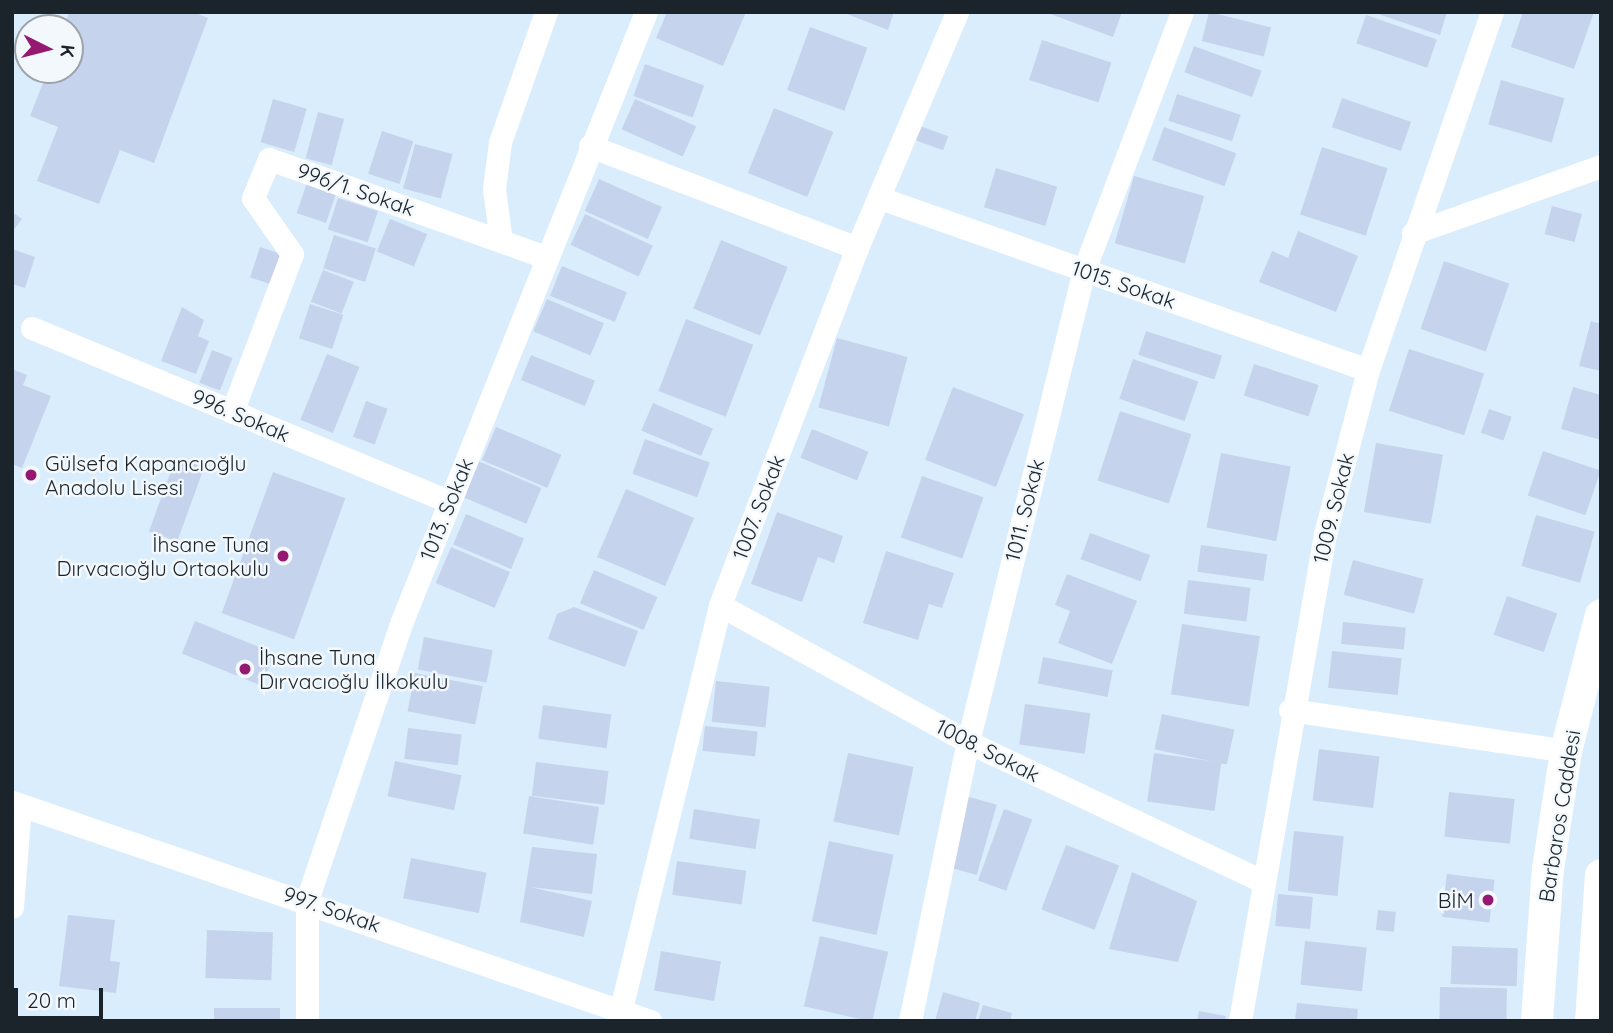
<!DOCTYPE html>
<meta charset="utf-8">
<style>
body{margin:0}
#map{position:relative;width:1613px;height:1033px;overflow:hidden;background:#daedfd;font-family:Quicksand,sans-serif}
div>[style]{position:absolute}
.building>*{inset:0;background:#c6d3ec;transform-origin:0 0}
.street>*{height:23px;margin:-11.5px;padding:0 11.5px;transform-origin:11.5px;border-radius:11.5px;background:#fff}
.secondary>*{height:32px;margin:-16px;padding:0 16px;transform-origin:16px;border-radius:16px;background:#fff}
.dots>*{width:19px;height:19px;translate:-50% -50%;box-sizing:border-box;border:4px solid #f3f8fc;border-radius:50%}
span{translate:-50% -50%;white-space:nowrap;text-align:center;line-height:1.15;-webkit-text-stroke:5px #f3f8fc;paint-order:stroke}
.street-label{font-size:21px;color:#1b242b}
.poi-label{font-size:21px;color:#1b242b}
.left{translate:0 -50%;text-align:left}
.right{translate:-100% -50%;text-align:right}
.frame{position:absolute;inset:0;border:14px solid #1b242b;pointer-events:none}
.north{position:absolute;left:14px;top:14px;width:70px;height:70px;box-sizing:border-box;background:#f3f8fc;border:2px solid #9da3a8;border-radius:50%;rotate:96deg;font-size:19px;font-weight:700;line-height:28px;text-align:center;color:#1b242b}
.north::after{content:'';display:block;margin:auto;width:24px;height:32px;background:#951871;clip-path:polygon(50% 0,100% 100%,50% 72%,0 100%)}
.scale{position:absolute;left:14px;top:988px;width:89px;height:32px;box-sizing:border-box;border:4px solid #1b242b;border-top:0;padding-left:9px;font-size:21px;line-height:24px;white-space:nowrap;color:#1b242b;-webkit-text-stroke:5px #f3f8fc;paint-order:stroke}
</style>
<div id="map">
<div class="building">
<div style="clip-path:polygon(69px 12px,193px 12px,208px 18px,154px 163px,120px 150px,99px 204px,37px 181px,58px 127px,30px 116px,48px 70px,70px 70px,70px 28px,64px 28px)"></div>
<div style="clip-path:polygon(667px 12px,746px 12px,723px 66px,656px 38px)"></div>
<div style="clip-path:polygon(842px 12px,894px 12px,888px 30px)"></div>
<div style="clip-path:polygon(1045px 12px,1122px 12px,1113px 37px)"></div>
<div style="left:1209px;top:12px;width:64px;height:30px;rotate:14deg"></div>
<div style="clip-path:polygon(1372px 12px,1447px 12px,1440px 35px)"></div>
<div style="clip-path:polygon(1523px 12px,1594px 12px,1574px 69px,1511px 47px)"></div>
<div style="left:1366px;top:15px;width:75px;height:30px;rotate:19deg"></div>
<div style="left:810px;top:27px;width:61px;height:67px;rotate:20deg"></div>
<div style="left:1042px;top:40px;width:73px;height:42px;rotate:18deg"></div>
<div style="left:1194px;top:46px;width:72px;height:28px;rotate:20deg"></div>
<div style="left:645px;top:64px;width:63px;height:34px;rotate:20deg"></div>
<div style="left:1501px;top:80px;width:66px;height:46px;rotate:16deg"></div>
<div style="left:1177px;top:94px;width:67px;height:28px;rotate:18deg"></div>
<div style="left:1342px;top:98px;width:73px;height:31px;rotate:19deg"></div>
<div style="left:273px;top:99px;width:35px;height:45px;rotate:16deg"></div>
<div style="left:635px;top:99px;width:67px;height:33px;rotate:24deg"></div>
<div style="left:774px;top:108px;width:64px;height:70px;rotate:22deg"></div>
<div style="left:318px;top:112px;width:27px;height:48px;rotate:15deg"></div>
<div style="left:920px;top:126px;width:30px;height:15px;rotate:20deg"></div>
<div style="left:1164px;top:127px;width:77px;height:35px;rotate:20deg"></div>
<div style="left:382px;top:131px;width:33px;height:45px;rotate:18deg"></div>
<div style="left:415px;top:144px;width:39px;height:46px;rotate:15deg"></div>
<div style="left:1322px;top:147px;width:69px;height:71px;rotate:18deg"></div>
<div style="left:996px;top:168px;width:64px;height:41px;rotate:17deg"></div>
<div style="left:1134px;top:176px;width:73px;height:70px;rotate:16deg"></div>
<div style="left:309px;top:177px;width:31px;height:38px;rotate:19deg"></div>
<div style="left:599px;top:179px;width:69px;height:35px;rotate:24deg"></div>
<div style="left:338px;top:198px;width:42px;height:33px;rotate:18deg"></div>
<div style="left:1552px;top:206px;width:31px;height:29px;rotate:15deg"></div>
<div style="clip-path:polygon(12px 212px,22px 219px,12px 232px)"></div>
<div style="left:585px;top:214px;width:75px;height:34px;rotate:25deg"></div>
<div style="left:390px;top:219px;width:40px;height:35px;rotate:22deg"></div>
<div style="clip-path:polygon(1298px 231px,1358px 256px,1336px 312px,1259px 282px,1272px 251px,1288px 258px)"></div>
<div style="left:334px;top:235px;width:44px;height:35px;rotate:18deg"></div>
<div style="left:721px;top:240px;width:72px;height:74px;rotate:22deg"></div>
<div style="left:260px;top:247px;width:29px;height:32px;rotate:18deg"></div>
<div style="clip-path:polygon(12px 249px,35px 257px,25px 288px,12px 284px)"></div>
<div style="left:1444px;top:261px;width:69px;height:72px;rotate:19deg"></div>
<div style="left:562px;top:266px;width:70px;height:32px;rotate:22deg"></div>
<div style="left:323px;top:270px;width:33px;height:34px;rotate:21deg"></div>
<div style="left:547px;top:299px;width:62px;height:35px;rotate:23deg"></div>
<div style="left:310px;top:304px;width:35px;height:36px;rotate:18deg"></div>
<div style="clip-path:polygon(182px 307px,204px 320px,198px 336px,209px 341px,196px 374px,161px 361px)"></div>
<div style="left:686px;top:319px;width:72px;height:77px;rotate:21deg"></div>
<div style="clip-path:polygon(1591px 321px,1601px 324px,1601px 371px,1579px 366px)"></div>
<div style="left:1146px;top:331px;width:80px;height:25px;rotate:18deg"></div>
<div style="left:837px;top:338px;width:73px;height:72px;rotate:15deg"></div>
<div style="left:1409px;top:349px;width:79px;height:65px;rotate:18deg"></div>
<div style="left:212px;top:350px;width:22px;height:35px;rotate:21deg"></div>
<div style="left:327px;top:354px;width:35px;height:71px;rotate:22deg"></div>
<div style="left:531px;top:355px;width:69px;height:27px;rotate:22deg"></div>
<div style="left:1133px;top:359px;width:69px;height:42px;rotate:19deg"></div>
<div style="left:1254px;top:364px;width:68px;height:33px;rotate:18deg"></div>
<div style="clip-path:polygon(12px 369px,27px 375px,23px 385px,51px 396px,22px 468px,12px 464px)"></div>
<div style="left:953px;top:387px;width:76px;height:78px;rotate:21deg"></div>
<div style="clip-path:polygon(1573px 387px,1601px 395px,1601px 440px,1561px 429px)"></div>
<div style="left:366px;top:401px;width:23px;height:38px;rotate:20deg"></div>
<div style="left:653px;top:403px;width:65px;height:30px;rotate:23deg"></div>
<div style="left:1489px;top:409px;width:24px;height:25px;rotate:19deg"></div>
<div style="left:1120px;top:411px;width:75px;height:73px;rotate:18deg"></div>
<div style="left:496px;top:427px;width:71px;height:36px;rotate:23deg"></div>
<div style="left:812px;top:429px;width:61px;height:31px;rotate:22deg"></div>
<div style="left:645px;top:439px;width:69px;height:37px;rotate:20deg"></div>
<div style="left:1376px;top:443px;width:68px;height:70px;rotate:10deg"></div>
<div style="left:1543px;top:451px;width:61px;height:47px;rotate:19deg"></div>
<div style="left:1221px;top:453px;width:71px;height:76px;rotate:11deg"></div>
<div style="left:176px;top:457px;width:30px;height:79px;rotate:20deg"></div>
<div style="left:478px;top:461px;width:69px;height:39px;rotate:23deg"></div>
<div style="left:273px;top:472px;width:77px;height:150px;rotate:20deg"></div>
<div style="left:922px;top:476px;width:65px;height:65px;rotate:19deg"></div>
<div style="left:626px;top:489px;width:74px;height:74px;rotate:23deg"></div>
<div style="clip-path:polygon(777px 512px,843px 536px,834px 563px,818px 557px,802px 602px,751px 584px)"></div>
<div style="left:466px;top:514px;width:63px;height:33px;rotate:23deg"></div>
<div style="left:1536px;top:515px;width:61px;height:53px;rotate:16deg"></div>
<div style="left:1090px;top:533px;width:64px;height:28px;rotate:20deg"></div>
<div style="left:1201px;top:545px;width:67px;height:27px;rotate:8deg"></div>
<div style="left:451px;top:547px;width:64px;height:39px;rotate:23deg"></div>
<div style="clip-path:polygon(886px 551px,954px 573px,942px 608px,929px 604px,918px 640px,863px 623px)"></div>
<div style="left:1353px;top:560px;width:73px;height:36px;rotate:15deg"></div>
<div style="left:594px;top:570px;width:69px;height:36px;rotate:23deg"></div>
<div style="clip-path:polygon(1067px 574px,1137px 601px,1112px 664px,1058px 643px,1070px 611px,1055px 605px)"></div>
<div style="left:1188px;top:580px;width:63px;height:34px;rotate:7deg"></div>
<div style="left:1507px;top:596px;width:53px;height:41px;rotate:19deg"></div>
<div style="clip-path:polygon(574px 607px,638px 631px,625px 667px,548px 639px,557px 614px)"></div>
<div style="left:195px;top:621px;width:86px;height:35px;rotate:22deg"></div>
<div style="left:1343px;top:622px;width:63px;height:22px;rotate:5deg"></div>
<div style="left:1182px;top:624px;width:79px;height:71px;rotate:9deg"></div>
<div style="left:424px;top:637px;width:70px;height:33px;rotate:11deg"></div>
<div style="left:1332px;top:651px;width:70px;height:37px;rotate:6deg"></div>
<div style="left:1043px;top:657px;width:71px;height:27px;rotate:11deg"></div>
<div style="left:415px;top:673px;width:69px;height:39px;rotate:11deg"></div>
<div style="left:716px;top:681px;width:54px;height:41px;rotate:6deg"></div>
<div style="left:1025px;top:704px;width:66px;height:41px;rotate:8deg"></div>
<div style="left:543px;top:705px;width:69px;height:34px;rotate:8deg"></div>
<div style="left:1162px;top:714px;width:74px;height:36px;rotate:12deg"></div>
<div style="left:705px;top:726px;width:53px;height:25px;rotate:6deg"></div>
<div style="left:408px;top:728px;width:54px;height:31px;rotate:7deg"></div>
<div style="left:1319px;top:749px;width:61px;height:52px;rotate:7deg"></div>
<div style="left:848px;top:753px;width:67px;height:70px;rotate:12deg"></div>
<div style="left:1154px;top:753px;width:68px;height:49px;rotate:8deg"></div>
<div style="left:395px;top:761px;width:68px;height:36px;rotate:12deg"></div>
<div style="left:536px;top:762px;width:73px;height:34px;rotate:7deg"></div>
<div style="left:1449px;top:792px;width:66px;height:45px;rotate:6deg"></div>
<div style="left:529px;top:796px;width:71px;height:38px;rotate:9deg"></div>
<div style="left:966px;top:796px;width:32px;height:73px;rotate:16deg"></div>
<div style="left:694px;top:809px;width:67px;height:30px;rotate:9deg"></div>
<div style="left:1004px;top:809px;width:30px;height:76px;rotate:20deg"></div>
<div style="left:1294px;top:831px;width:50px;height:60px;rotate:6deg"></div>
<div style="left:829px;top:841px;width:66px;height:82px;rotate:12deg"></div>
<div style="left:1066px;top:845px;width:57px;height:69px;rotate:21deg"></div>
<div style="clip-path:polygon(532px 847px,597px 854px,592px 894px,530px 887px,592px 901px,584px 937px,520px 922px)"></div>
<div style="left:411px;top:858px;width:77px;height:41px;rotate:11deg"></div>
<div style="left:677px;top:861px;width:70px;height:34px;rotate:8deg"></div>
<div style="clip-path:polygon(1132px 872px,1197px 901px,1178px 962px,1109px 949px)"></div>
<div style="left:1447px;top:874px;width:48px;height:43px;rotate:7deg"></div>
<div style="left:1278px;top:894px;width:35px;height:32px;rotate:5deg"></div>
<div style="left:1378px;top:910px;width:18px;height:20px;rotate:6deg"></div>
<div style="clip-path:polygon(68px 915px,115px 920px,110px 961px,120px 962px,116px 993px,59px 986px)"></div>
<div style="left:207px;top:930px;width:66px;height:48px;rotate:2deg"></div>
<div style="left:820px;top:936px;width:70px;height:72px;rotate:13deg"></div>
<div style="left:1305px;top:941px;width:62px;height:44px;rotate:6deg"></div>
<div style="left:1452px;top:946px;width:66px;height:38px;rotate:2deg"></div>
<div style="left:661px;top:951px;width:61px;height:40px;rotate:10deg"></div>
<div style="left:1440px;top:987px;width:67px;height:34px;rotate:1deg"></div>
<div style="clip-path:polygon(943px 992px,980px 1003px,975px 1021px,935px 1021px)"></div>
<div style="clip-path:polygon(1297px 1003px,1358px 1009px,1357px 1021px,1295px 1021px)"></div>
<div style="clip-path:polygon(983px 1005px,1012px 1013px,1010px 1021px,978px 1021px)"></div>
<div style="left:280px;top:1008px;width:13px;height:66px;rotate:90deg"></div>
<div style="clip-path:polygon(1199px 1011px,1226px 1016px,1225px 1021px,1197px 1021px)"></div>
</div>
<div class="street">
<div style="left:590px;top:146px;width:286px;rotate:20.9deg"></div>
<div style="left:880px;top:198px;width:517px;rotate:19.42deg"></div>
<div style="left:1413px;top:233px;width:200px;rotate:-19.6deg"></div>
<div style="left:501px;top:241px;width:52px;rotate:-97.7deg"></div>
<div style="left:494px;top:189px;width:47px;rotate:-82.7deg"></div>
<div style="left:500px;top:142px;width:138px;rotate:-70.5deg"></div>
<div style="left:32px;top:328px;width:452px;rotate:22.6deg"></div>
<div style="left:232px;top:412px;width:169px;rotate:-69.2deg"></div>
<div style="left:292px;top:254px;width:68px;rotate:-124.9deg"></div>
<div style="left:253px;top:198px;width:42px;rotate:-67.7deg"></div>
<div style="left:269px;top:159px;width:294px;rotate:19.5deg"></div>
<div style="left:720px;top:605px;width:283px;rotate:28.9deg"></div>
<div style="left:968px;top:742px;width:325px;rotate:25.3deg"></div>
<div style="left:1290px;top:710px;width:279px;rotate:8.4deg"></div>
<div style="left:12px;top:802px;width:675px;rotate:18.95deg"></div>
<div style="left:12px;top:907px;width:102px;rotate:-85.5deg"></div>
<div style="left:307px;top:1021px;width:121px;rotate:-90deg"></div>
<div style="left:307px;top:900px;width:295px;rotate:-71.2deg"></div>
<div style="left:402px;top:621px;width:656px;rotate:-68.17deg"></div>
<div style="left:618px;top:1021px;width:428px;rotate:-76.2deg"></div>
<div style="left:720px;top:605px;width:382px;rotate:-69deg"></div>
<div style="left:857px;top:248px;width:256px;rotate:-67deg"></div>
<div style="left:910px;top:1021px;width:285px;rotate:-78.3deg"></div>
<div style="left:968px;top:742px;width:486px;rotate:-76.2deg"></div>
<div style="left:1084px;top:270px;width:276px;rotate:-69.2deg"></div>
<div style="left:1240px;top:1021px;width:494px;rotate:-80.1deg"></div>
<div style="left:1325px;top:534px;width:170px;rotate:-75.3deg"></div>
<div style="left:1368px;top:370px;width:379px;rotate:-70.9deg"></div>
</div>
<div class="secondary">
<div style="left:1537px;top:1021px;width:152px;rotate:-85.9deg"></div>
<div style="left:1548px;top:869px;width:119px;rotate:-81.3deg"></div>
<div style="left:1566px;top:751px;width:140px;rotate:-75.6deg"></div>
<div style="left:1591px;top:1021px;width:146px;rotate:-86.1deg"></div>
</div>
<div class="dots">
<div style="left:31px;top:475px;background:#951871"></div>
<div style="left:283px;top:556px;background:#951871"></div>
<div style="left:245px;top:669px;background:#951871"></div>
<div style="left:1488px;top:900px;background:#951871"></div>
</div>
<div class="street-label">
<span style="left:356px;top:189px;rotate:19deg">996/1. Sokak</span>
<span style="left:1124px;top:284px;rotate:19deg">1015. Sokak</span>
<span style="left:241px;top:415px;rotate:23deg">996. Sokak</span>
<span style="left:758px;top:507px;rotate:-69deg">1007. Sokak</span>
<span style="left:1333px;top:508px;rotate:-76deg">1009. Sokak</span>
<span style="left:446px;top:509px;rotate:-68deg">1013. Sokak</span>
<span style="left:1024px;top:510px;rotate:-76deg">1011. Sokak</span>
<span style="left:988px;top:750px;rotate:27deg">1008. Sokak</span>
<span style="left:1559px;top:816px;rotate:-81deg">Barbaros Caddesi</span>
<span style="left:332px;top:909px;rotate:19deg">997. Sokak</span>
</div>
<div class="poi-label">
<span class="left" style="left:45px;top:475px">Gülsefa Kapancıoğlu<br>Anadolu Lisesi</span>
<span class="right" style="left:269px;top:556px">İhsane Tuna<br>Dırvacıoğlu Ortaokulu</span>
<span class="left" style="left:259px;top:669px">İhsane Tuna<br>Dırvacıoğlu İlkokulu</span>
<span class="right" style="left:1474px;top:900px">BİM</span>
</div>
<div class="frame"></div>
<div class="north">K</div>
<div class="scale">20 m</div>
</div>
